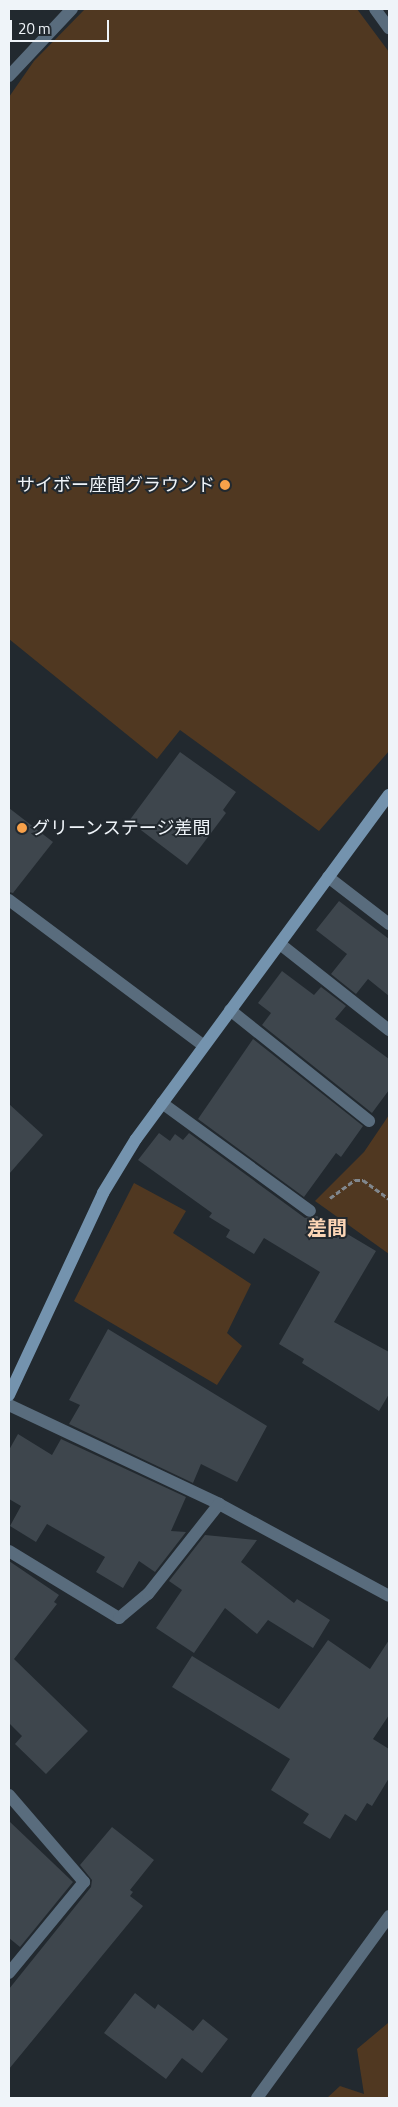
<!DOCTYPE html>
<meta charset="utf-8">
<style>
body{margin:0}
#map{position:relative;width:398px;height:2107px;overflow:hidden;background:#22292f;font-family:"Titillium Web","Noto Sans JP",sans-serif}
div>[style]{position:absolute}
.green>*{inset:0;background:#503821}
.building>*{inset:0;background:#3e464d}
.path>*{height:3px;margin-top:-1.5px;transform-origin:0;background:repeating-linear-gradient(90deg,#81878d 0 5px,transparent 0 7.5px)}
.lane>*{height:12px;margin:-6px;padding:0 6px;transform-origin:6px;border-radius:6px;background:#596c7d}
.street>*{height:12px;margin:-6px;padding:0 6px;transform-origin:6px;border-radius:6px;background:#596c7d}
.secondary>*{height:12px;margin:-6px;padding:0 6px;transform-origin:6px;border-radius:6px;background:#7493ae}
.dots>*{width:14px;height:14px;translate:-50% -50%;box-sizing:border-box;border:2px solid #22292f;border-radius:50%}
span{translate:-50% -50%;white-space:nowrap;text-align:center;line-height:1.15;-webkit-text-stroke:4px #22292f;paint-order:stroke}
.poi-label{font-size:18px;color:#eff4f9}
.right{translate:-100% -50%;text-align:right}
.left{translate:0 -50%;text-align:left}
.quarter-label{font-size:20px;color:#fbd5b5;font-weight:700}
.frame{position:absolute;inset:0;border:10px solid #eff4f9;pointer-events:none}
.scale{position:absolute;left:10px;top:20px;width:99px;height:22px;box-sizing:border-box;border:2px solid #eff4f9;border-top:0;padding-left:6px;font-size:15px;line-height:18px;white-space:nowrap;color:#eff4f9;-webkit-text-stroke:4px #22292f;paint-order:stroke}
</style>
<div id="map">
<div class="green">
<div style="clip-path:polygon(85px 9px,357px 9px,389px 52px,389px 751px,319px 831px,180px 730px,157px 759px,9px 639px,9px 97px,34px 61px)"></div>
<div style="clip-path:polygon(389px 1115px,389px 1254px,315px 1201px,364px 1152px)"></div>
<div style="clip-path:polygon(134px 1183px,186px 1211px,173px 1233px,251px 1284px,227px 1333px,242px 1346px,217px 1385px,74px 1301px)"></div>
<div style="clip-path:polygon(389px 2000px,389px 2098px,327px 2098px,340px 2086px,364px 2094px,357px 2049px,388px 2023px)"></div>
</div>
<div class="building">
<div style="clip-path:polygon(180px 752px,236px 792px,223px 810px,226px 813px,187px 865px,129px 821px)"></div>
<div style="clip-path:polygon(9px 808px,53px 842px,13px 893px,9px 892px)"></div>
<div style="clip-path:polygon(339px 901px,389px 939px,389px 996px,368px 979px,356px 994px,331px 974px,347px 954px,316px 930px)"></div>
<div style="clip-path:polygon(282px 971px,314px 995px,321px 987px,346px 1006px,335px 1019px,389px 1059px,389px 1090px,372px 1113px,262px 1025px,271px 1013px,258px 1003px)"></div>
<div style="clip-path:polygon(253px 1039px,363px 1126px,341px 1157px,336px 1153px,304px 1197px,198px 1119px)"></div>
<div style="clip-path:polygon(9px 1104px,43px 1135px,9px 1174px)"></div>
<div style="clip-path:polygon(159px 1133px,170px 1141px,175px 1134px,183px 1140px,189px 1133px,305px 1218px,317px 1216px,376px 1251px,334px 1322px,389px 1352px,389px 1394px,379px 1411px,302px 1363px,304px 1359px,279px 1344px,320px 1272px,264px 1238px,254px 1254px,226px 1237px,230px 1230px,209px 1217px,212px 1213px,138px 1160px)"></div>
<div style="clip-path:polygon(108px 1329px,267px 1426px,237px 1482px,201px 1464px,193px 1483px,69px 1424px,80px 1405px,69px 1400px)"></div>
<div style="clip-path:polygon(18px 1434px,52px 1455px,61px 1439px,186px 1497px,171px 1531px,186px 1532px,155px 1572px,139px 1561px,123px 1588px,96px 1572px,105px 1557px,47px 1524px,36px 1542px,10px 1526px,21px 1506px,9px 1499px,9px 1450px)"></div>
<div style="clip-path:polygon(205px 1535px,257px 1540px,241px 1562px,294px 1603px,297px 1599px,330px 1620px,313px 1648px,268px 1620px,257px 1634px,225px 1608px,194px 1653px,156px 1628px,182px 1590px,169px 1581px)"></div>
<div style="clip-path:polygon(9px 1561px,59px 1595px,54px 1602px,57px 1604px,14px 1659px,88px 1731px,46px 1774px,15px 1744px,22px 1736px,9px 1723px)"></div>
<div style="clip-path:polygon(328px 1640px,370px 1669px,389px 1640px,389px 1715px,373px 1739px,389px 1749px,389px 1778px,372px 1806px,367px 1803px,356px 1821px,345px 1814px,330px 1839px,303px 1823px,309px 1814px,271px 1790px,290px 1759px,172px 1687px,192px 1656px,279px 1709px)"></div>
<div style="clip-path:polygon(9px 1821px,73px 1882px,20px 1947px,9px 1938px)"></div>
<div style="clip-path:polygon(112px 1827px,154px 1860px,130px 1890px,133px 1892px,130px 1896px,143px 1906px,9px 2069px,9px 1989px,91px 1887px,92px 1880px,80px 1865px)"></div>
<div style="clip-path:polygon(135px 1993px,155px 2009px,158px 2004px,193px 2031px,203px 2019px,228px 2039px,202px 2073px,182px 2058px,166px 2079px,104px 2033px)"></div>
</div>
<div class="path">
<div style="left:330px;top:1198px;width:31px;rotate:-36deg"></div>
<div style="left:355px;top:1180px;width:8px"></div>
<div style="left:363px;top:1180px;width:32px;rotate:36deg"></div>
</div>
<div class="lane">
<div style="left:328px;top:877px;width:77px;rotate:37.6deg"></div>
<div style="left:280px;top:944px;width:139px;rotate:38.3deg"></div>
<div style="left:230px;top:1010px;width:178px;rotate:38.6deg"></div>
<div style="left:162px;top:1103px;width:183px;rotate:36.1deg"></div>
</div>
<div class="street">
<div style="left:375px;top:9px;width:24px;rotate:54deg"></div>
<div style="left:9px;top:76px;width:92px;rotate:-46.8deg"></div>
<div style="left:9px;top:900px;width:242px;rotate:36.8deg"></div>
<div style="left:9px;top:1405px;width:232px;rotate:25.2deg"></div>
<div style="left:219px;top:1504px;width:193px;rotate:28.4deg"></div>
<div style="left:9px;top:1551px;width:129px;rotate:31.3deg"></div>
<div style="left:119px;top:1618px;width:38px;rotate:-40deg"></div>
<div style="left:148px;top:1594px;width:115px;rotate:-51.7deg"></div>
<div style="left:9px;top:1795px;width:115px;rotate:49.2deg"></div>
<div style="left:84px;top:1882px;width:118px;rotate:129.5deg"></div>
<div style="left:257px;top:2098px;width:225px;rotate:-54deg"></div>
</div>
<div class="secondary">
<div style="left:9px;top:1395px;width:223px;rotate:-65deg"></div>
<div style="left:103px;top:1193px;width:63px;rotate:-58.6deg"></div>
<div style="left:136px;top:1139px;width:427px;rotate:-53.7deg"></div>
</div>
<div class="dots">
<div style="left:225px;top:485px;background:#f8a14a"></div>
<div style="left:22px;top:828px;background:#f8a14a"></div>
</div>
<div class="poi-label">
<span class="right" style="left:215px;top:485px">サイボー座間グラウンド</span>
<span class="left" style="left:32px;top:828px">グリーンステージ差間</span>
</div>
<div class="quarter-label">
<span style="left:327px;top:1227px">差間</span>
</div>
<div class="frame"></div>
<div class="scale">20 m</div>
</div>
